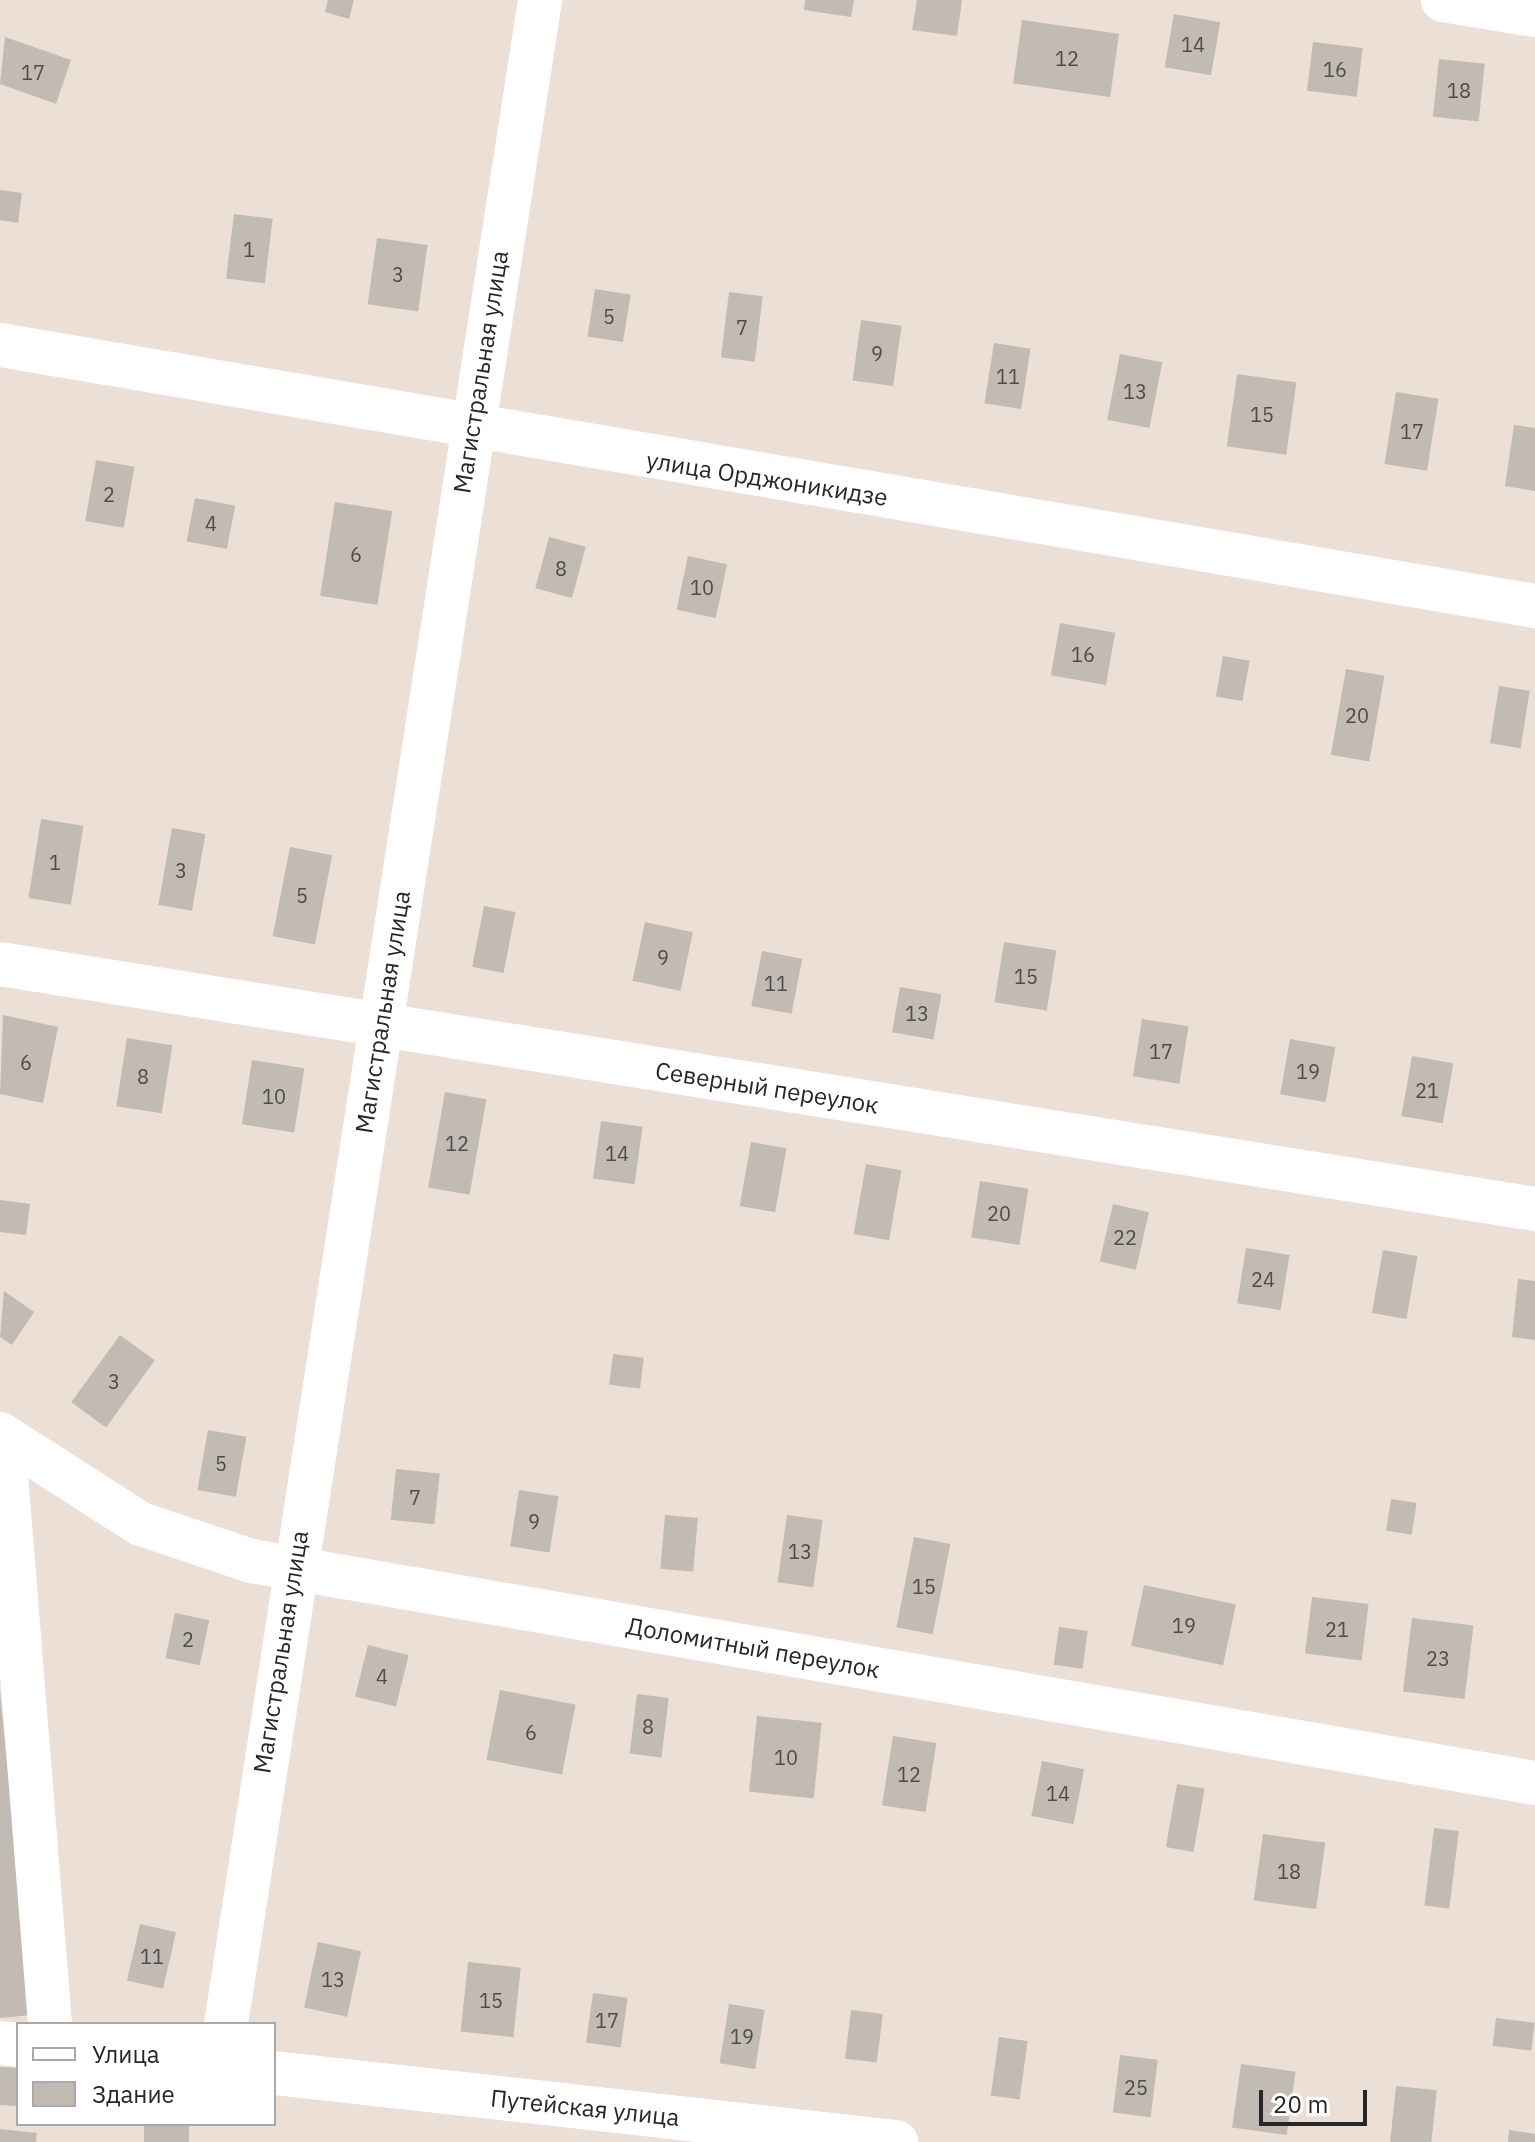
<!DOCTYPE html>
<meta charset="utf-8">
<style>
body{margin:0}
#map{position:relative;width:1535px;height:2142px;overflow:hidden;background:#ebdfd6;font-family:"IBM Plex Sans",sans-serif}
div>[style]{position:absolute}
.building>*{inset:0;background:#c2bbb3;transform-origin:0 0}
.minor>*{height:44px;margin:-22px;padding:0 22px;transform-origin:22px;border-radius:22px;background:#fff}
span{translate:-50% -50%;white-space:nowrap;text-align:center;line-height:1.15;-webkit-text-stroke:7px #fff;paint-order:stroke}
.number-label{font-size:20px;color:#4e4c4a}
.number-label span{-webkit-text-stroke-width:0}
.street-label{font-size:24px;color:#272727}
.legend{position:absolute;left:16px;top:2022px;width:260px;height:104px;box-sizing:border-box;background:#fff;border:2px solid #a9a9a9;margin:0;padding:10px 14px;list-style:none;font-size:24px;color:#272727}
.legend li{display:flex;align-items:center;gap:16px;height:40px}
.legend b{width:40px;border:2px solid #a9a9a9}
.scale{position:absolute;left:1259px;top:2090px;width:108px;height:36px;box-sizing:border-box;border:4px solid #272727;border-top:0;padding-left:10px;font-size:24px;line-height:28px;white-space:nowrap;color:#272727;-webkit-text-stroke:6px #fff;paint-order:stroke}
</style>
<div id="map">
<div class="building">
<div style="clip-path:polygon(328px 0,354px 0,349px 19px,325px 12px)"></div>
<div style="clip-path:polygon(805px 0,854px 0,851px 17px,804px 10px)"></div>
<div style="clip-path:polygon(917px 0,962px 0,957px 36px,912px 30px)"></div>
<div style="left:1174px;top:14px;width:47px;height:54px;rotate:10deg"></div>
<div style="left:1022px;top:20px;width:98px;height:64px;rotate:8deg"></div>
<div style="clip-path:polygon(5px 37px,71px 60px,56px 104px,0 84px)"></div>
<div style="left:1313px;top:42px;width:50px;height:49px;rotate:7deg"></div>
<div style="left:1439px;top:59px;width:46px;height:58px;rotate:6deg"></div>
<div style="clip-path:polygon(0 190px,22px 193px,18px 223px,0 220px)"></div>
<div style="left:234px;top:214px;width:39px;height:65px;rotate:7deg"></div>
<div style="left:377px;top:238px;width:51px;height:67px;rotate:8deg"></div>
<div style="left:595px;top:289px;width:36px;height:48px;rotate:9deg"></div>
<div style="left:729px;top:292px;width:34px;height:66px;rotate:7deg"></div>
<div style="left:861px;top:320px;width:41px;height:61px;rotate:8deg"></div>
<div style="left:994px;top:343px;width:37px;height:61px;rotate:9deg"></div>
<div style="left:1120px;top:354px;width:43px;height:67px;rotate:11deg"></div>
<div style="left:1237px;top:374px;width:60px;height:73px;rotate:8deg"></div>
<div style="left:1396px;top:392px;width:43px;height:73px;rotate:9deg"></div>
<div style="clip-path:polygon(1514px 425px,1535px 428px,1535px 491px,1505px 486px)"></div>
<div style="left:96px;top:460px;width:39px;height:62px;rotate:10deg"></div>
<div style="left:195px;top:498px;width:41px;height:44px;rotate:11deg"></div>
<div style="left:335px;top:502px;width:58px;height:95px;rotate:9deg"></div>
<div style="left:549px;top:537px;width:38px;height:53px;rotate:15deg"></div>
<div style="left:688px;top:556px;width:40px;height:55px;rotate:12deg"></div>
<div style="left:1060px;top:623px;width:56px;height:53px;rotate:10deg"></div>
<div style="left:1223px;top:656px;width:27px;height:41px;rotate:10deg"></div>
<div style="left:1346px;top:669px;width:39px;height:87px;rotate:10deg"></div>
<div style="left:1499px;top:686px;width:31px;height:58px;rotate:9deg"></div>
<div style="left:41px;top:819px;width:43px;height:80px;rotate:9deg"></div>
<div style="left:172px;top:828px;width:34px;height:78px;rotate:10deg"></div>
<div style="left:290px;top:847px;width:43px;height:91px;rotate:11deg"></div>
<div style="left:484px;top:906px;width:32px;height:62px;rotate:11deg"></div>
<div style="left:645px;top:922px;width:49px;height:60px;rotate:12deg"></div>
<div style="left:1004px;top:942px;width:53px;height:61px;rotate:9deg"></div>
<div style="left:762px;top:951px;width:41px;height:56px;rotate:11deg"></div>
<div style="left:900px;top:987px;width:42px;height:46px;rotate:10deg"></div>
<div style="clip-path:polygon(3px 1015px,58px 1027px,43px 1103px,0 1094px)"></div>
<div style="left:1142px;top:1019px;width:47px;height:58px;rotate:9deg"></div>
<div style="left:127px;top:1038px;width:46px;height:69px;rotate:9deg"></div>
<div style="left:1290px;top:1039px;width:46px;height:56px;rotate:10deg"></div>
<div style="left:1412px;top:1056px;width:42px;height:61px;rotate:10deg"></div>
<div style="left:252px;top:1060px;width:53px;height:65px;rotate:9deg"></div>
<div style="left:445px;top:1092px;width:42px;height:97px;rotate:10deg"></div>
<div style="left:601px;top:1121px;width:42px;height:58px;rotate:8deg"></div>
<div style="left:751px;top:1142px;width:36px;height:65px;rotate:10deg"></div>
<div style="left:866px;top:1164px;width:36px;height:71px;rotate:10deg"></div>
<div style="left:980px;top:1181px;width:49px;height:57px;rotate:9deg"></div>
<div style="clip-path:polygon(0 1200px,30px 1204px,26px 1235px,0 1232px)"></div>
<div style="left:1113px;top:1204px;width:37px;height:59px;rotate:13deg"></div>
<div style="left:1246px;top:1248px;width:44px;height:56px;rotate:9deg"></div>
<div style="left:1383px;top:1250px;width:35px;height:64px;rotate:10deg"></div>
<div style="clip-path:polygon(1518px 1279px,1535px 1281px,1535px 1340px,1512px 1337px)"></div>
<div style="clip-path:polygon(4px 1291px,34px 1312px,12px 1345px,0 1337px)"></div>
<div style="left:120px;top:1335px;width:43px;height:83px;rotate:36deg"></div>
<div style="left:613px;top:1354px;width:31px;height:31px;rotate:7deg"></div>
<div style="left:208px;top:1430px;width:39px;height:61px;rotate:10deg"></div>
<div style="left:396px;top:1469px;width:44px;height:51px;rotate:6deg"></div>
<div style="left:519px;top:1490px;width:40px;height:57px;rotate:9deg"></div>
<div style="left:1391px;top:1499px;width:26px;height:32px;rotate:9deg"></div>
<div style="left:665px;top:1515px;width:33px;height:54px;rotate:5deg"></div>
<div style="left:787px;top:1515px;width:36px;height:68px;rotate:8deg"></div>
<div style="left:914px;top:1537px;width:37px;height:92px;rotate:11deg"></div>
<div style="left:1144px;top:1585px;width:94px;height:62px;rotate:12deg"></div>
<div style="left:1312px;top:1597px;width:57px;height:57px;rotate:7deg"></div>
<div style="left:175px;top:1613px;width:35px;height:46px;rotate:12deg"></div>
<div style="left:1412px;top:1618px;width:62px;height:74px;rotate:7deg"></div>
<div style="left:1059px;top:1627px;width:29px;height:38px;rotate:8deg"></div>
<div style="left:368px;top:1645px;width:42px;height:53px;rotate:14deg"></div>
<div style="left:500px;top:1690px;width:77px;height:71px;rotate:11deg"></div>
<div style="clip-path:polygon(0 1692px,32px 2015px,0 2018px)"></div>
<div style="left:637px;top:1694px;width:32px;height:60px;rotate:7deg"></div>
<div style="left:757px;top:1716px;width:65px;height:76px;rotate:6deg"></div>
<div style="left:893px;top:1736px;width:44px;height:70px;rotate:9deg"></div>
<div style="left:1042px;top:1761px;width:43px;height:56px;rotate:11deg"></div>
<div style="left:1177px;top:1784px;width:28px;height:64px;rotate:10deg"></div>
<div style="left:1434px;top:1828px;width:25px;height:78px;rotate:7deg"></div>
<div style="left:1263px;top:1834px;width:63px;height:67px;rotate:8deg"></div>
<div style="left:140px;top:1924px;width:37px;height:58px;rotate:13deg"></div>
<div style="left:318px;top:1942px;width:44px;height:67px;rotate:12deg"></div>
<div style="left:468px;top:1962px;width:53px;height:70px;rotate:6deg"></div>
<div style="left:593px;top:1993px;width:35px;height:50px;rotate:8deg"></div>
<div style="left:729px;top:2004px;width:36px;height:60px;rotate:9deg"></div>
<div style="left:851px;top:2010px;width:32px;height:49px;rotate:7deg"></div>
<div style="left:1496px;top:2018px;width:39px;height:28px;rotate:7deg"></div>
<div style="left:999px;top:2037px;width:29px;height:59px;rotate:8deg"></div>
<div style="left:1120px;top:2055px;width:38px;height:58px;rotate:7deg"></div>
<div style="left:1241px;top:2064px;width:55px;height:64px;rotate:8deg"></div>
<div style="left:0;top:2067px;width:18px;height:38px;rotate:3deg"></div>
<div style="left:1396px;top:2086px;width:41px;height:56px;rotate:6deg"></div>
<div style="left:144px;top:2124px;width:45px;height:18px"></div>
<div style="clip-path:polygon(0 2129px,37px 2133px,36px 2142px,0 2142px)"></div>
<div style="clip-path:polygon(1509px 2130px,1535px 2134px,1535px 2142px,1508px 2142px)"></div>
</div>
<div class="minor">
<div style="left:1443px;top:0;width:93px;rotate:9.3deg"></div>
<div style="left:0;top:345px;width:1557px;rotate:9.65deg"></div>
<div style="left:0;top:964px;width:1554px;rotate:9.07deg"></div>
<div style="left:0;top:1434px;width:167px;rotate:32.6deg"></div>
<div style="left:141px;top:1524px;width:116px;rotate:18.6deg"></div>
<div style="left:251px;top:1561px;width:1303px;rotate:9.81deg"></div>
<div style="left:3px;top:1437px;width:589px;rotate:85.42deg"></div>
<div style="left:226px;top:2024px;width:2048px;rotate:-81.18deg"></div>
<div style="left:0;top:2043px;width:18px;rotate:6deg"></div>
<div style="left:274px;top:2073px;width:626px;rotate:6.33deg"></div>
</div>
<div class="number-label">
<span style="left:1193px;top:44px">14</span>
<span style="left:1067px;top:58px">12</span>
<span style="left:1335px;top:69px">16</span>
<span style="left:33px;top:72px">17</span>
<span style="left:1459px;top:90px">18</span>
<span style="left:249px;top:249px">1</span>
<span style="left:398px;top:274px">3</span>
<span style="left:609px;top:316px">5</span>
<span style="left:742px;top:327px">7</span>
<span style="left:877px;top:353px">9</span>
<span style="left:1008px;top:376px">11</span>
<span style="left:1135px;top:391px">13</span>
<span style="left:1262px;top:414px">15</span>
<span style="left:1412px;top:431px">17</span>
<span style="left:109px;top:494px">2</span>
<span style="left:211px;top:523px">4</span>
<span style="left:356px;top:554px">6</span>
<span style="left:561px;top:568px">8</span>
<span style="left:702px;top:587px">10</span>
<span style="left:1083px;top:654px">16</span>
<span style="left:1357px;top:715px">20</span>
<span style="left:55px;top:862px">1</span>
<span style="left:181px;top:870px">3</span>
<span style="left:302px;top:895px">5</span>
<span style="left:663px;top:957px">9</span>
<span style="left:1026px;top:976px">15</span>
<span style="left:776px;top:983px">11</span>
<span style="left:917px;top:1013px">13</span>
<span style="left:1161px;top:1051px">17</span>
<span style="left:26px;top:1062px">6</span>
<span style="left:1308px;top:1071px">19</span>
<span style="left:143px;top:1076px">8</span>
<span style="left:1427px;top:1090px">21</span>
<span style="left:274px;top:1096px">10</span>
<span style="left:457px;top:1143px">12</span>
<span style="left:617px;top:1153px">14</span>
<span style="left:999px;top:1213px">20</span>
<span style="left:1125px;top:1237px">22</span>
<span style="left:1263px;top:1279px">24</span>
<span style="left:114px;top:1381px">3</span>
<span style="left:221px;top:1463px">5</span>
<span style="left:415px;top:1497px">7</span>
<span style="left:534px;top:1521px">9</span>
<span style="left:800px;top:1551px">13</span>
<span style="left:924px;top:1586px">15</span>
<span style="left:1184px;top:1625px">19</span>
<span style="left:1337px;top:1629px">21</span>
<span style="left:188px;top:1639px">2</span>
<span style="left:1438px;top:1658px">23</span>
<span style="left:382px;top:1676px">4</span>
<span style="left:648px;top:1726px">8</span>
<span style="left:531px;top:1732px">6</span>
<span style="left:786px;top:1757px">10</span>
<span style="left:909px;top:1774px">12</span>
<span style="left:1058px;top:1793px">14</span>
<span style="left:1289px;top:1871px">18</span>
<span style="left:152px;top:1956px">11</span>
<span style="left:333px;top:1979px">13</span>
<span style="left:491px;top:2000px">15</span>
<span style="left:607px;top:2020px">17</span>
<span style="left:742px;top:2036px">19</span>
<span style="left:1136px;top:2087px">25</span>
</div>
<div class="street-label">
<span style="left:481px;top:372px;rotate:-81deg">Магистральная улица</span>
<span style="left:767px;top:479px;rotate:9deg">улица Орджоникидзе</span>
<span style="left:383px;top:1012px;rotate:-81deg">Магистральная улица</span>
<span style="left:767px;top:1088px;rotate:9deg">Северный переулок</span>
<span style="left:753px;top:1648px;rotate:10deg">Доломитный переулок</span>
<span style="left:281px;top:1652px;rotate:-81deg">Магистральная улица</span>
<span style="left:585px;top:2108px;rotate:6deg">Путейская улица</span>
</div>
<ul class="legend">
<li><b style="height:10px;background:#fff"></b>Улица</li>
<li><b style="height:22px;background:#c2bbb3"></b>Здание</li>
</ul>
<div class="scale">20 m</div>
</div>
